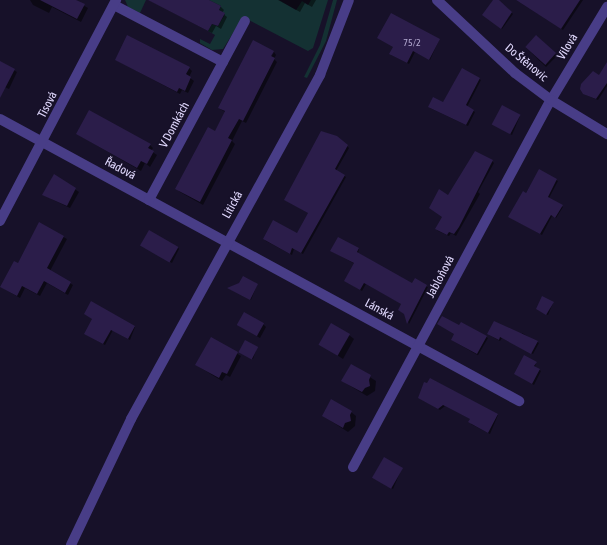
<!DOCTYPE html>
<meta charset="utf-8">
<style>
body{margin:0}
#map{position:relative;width:607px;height:545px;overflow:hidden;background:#171129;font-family:"Asap Condensed",sans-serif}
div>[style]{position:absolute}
.green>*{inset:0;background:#143133}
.shadow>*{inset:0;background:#0007;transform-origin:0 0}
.building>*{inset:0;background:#2b1d4a;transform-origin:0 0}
.minor>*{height:10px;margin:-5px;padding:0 5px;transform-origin:5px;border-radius:5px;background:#483d87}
.tertiary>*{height:10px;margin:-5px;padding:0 5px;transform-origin:5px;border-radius:5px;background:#483d87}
span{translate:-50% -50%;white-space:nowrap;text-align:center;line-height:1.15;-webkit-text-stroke:3.5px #171129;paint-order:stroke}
.number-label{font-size:10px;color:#b4aad1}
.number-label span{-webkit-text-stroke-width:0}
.street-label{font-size:12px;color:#e1d9fe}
</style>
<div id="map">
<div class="green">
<div style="clip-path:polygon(125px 0,146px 0,140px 13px,128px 7px)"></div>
<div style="clip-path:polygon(209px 0,279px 0,296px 10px,302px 1px,308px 5px,311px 0,328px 0,313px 48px,308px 51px,243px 17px,223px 49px,212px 50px,200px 43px,200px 39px,210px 44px,215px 35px,208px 31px,212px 24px,218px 26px,225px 14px,219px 10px,221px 6px)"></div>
<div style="clip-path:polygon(333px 0,337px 0,326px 41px,307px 78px,304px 77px,320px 45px)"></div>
</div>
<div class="shadow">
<div style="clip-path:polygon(30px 0,74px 0,88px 8px,81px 22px,52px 7px,49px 13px,33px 5px)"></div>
<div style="clip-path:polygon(149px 0,207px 0,221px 7px,224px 10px,222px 13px,227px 17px,221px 29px,216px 26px,212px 33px)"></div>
<div style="clip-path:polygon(278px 0,316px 0,312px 7px,305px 3px,300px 12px)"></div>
<div style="clip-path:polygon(494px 0,498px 0,513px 14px,502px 29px,485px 16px)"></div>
<div style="clip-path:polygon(516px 0,583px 0,563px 30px)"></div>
<div style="left:537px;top:36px;width:28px;height:16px;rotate:44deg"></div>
<div style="clip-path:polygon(439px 40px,430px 60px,415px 52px,409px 64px,391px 55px)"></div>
<div style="clip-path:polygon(274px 52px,276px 55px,274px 59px,277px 62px,246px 123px,242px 121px,232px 141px,235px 144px,203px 205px,180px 192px,177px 189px,216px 133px,225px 112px,219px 108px,269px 61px)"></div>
<div style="clip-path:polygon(116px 60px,189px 68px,192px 71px,189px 77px,194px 81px,188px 93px,182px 90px,180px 94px)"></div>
<div style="clip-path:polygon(0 62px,17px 72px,9px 89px,0 85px)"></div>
<div style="clip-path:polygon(462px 69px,481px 80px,467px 107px,475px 112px,468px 126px,430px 108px,443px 103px)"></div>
<div style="clip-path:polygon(607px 71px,607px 86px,598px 100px,586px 95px,599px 76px)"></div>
<div style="clip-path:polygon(520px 116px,512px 135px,494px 125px)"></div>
<div style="clip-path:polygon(77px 134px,150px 145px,153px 148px,151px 151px,157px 155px,150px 167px,145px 163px,141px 171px)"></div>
<div style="clip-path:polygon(347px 146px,349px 148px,336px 171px,346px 177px,303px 254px,294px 249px,292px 255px,266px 241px,264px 239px,298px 234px,309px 213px,285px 200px)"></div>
<div style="clip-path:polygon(492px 161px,494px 163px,478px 192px,480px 194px,456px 236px,451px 233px,449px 236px,438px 231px,436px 229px,443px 217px,449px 196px)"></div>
<div style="clip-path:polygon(539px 171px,558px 181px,549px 198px,563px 207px,556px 218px,552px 216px,542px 235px,511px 218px)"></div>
<div style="clip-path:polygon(54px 175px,79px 192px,70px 208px,43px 195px)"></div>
<div style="clip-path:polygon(40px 224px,67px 239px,50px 271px,73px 285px,68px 295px,47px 283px,40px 296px,25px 288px,20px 298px,1px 287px,18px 264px)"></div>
<div style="clip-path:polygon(338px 239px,359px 249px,358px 253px,412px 284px,428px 287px,409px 324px,402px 304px,366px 284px,362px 291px,347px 282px,355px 264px,333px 252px)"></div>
<div style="clip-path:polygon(142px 246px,178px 247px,179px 249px,172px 263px)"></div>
<div style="clip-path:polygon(257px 285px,251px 300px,230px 289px)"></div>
<div style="clip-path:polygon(92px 303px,135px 327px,130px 340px,113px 330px,105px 345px,87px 335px,93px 319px,85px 314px)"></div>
<div style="clip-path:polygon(553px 303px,548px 315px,538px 310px)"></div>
<div style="left:462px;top:323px;width:30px;height:20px;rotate:30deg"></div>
<div style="clip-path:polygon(263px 324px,266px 327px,260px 338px,238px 325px)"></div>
<div style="clip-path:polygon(522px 333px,539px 343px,533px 354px,502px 338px,500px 341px,489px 335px,520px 336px)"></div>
<div style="clip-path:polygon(349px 335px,354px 339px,343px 359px,320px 344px)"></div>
<div style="clip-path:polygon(211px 338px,241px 356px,230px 377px,226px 375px,222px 381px,196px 365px)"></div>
<div style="clip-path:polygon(257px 348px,253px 359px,241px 353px)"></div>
<div style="clip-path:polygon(536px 363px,535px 367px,541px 371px,534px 385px,515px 374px)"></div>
<div style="clip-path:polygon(351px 365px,376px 381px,375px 391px,367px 396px,342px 381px)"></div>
<div style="clip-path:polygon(431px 379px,498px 415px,490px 434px,471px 424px,471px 419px,445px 406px,440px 410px,421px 399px)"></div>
<div style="clip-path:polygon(351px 412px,356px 416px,355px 426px,348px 432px,323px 416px)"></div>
<div style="clip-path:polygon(402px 468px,393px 489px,375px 479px)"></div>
</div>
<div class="building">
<div style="clip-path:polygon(40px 0,76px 0,85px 4px,77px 19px)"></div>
<div style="clip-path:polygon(148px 0,209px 0,221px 6px,219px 10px,225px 13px,218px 26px,212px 24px,208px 31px)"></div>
<div style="clip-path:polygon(493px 0,499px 0,512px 12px,501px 29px,482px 15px)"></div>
<div style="clip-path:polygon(516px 0,580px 0,561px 29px)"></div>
<div style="clip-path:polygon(391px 13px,440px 39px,429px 60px,413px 51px,407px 63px,389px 54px,393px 47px,377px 38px)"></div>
<div style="clip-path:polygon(127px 35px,190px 67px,186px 74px,191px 77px,185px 91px,179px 88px,177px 92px,115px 60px)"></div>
<div style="left:536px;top:35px;width:27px;height:16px;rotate:42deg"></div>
<div style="clip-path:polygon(253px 40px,274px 51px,271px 56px,275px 58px,243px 121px,239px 119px,228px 138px,232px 140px,200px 202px,175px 189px,208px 127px,215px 131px,225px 111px,218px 108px)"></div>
<div style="clip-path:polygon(0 61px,15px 69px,0 98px)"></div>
<div style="clip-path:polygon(607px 62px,607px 83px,596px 99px,583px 94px,580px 89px,581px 84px,593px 71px,599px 75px)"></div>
<div style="clip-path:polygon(462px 68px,480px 78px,466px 105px,474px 110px,466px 125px,428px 107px,433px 97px,443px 102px)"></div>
<div style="left:502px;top:105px;width:21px;height:22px;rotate:28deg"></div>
<div style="clip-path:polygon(89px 110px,151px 144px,148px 148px,154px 151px,147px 164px,141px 161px,137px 168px,76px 134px)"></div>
<div style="clip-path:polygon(321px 131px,337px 136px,348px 145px,335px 169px,345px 175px,301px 253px,292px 248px,290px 254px,263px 239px,273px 220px,297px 233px,308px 213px,284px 200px)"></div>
<div style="clip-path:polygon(475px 151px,493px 160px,459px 227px,454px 234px,449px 232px,447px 235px,435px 229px,442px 217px,429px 208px,439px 189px,448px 195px)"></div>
<div style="clip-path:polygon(539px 169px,557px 179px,548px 197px,563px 205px,555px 218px,551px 215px,540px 234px,508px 217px,523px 191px,526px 193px)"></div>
<div style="clip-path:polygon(54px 174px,76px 188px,67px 206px,42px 195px)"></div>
<div style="clip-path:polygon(39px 222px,64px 236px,47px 268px,71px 282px,65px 293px,44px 281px,37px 294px,22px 286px,17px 296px,0 287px,14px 261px,18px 263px)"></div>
<div style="left:149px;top:230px;width:34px;height:18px;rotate:30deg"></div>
<div style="clip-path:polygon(338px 237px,359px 248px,357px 252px,412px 283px,415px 278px,427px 285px,407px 324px,404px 314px,398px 310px,401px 304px,364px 283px,360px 290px,344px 281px,354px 263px,330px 251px)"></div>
<div style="clip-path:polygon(243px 276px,258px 284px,250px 300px,227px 288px,239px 283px)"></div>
<div style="clip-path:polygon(542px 296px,554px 302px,546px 315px,536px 309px)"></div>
<div style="clip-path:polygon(91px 301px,135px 326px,128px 339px,111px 330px,103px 344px,84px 334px,92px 319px,84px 314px)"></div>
<div style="left:244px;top:312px;width:23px;height:15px;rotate:29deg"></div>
<div style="clip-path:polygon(442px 316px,459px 325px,461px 322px,487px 336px,477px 354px,451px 340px,454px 334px,437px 324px)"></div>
<div style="clip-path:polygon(494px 321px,538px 341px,531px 354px,500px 337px,499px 340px,487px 334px)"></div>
<div style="left:331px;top:323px;width:22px;height:25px;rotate:30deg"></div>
<div style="clip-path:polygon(211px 337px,238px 352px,227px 374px,222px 372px,219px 378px,195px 365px)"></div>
<div style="left:245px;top:340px;width:15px;height:14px;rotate:28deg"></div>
<div style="clip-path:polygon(524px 355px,537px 362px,534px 366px,540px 369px,532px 384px,514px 374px)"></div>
<div style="clip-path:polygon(351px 364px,371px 375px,369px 380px,370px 386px,365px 388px,362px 392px,341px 381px)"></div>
<div style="clip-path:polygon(430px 378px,498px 414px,488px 433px,468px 422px,470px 419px,443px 405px,438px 409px,418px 398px,424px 382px,427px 383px)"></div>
<div style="clip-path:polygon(331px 399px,352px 411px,350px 415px,351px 421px,345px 423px,343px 428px,322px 416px)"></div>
<div style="left:384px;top:457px;width:22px;height:24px;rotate:30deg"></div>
</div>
<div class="minor">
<div style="left:114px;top:5px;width:123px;rotate:27.6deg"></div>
<div style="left:0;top:119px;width:591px;rotate:28.52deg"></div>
<div style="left:149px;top:200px;width:203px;rotate:-61.8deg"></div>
<div style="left:0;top:221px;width:250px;rotate:-62.3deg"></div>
<div style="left:353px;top:467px;width:417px;rotate:-61.7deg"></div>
<div style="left:551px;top:100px;width:109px;rotate:-58.9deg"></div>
</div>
<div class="tertiary">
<div style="left:437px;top:0;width:107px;rotate:43.1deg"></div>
<div style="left:515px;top:73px;width:45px;rotate:36.9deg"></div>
<div style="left:551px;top:100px;width:66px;rotate:31.3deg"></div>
<div style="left:71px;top:545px;width:140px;rotate:-64.5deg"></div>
<div style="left:131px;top:419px;width:393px;rotate:-61.2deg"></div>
<div style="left:320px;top:75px;width:80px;rotate:-68.9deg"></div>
</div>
<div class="number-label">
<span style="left:412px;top:43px">75/2</span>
</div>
<div class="street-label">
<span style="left:568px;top:47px;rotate:-59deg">Vilová</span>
<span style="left:526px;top:63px;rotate:40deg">Do Štěnovic</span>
<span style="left:48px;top:105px;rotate:-63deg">Tisová</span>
<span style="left:175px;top:125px;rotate:-62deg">V Domkách</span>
<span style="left:120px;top:169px;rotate:28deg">Řadová</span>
<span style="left:233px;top:205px;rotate:-61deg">Litická</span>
<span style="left:441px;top:277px;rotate:-62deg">Jabloňová</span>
<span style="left:379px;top:310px;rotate:29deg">Lánská</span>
</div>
</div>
